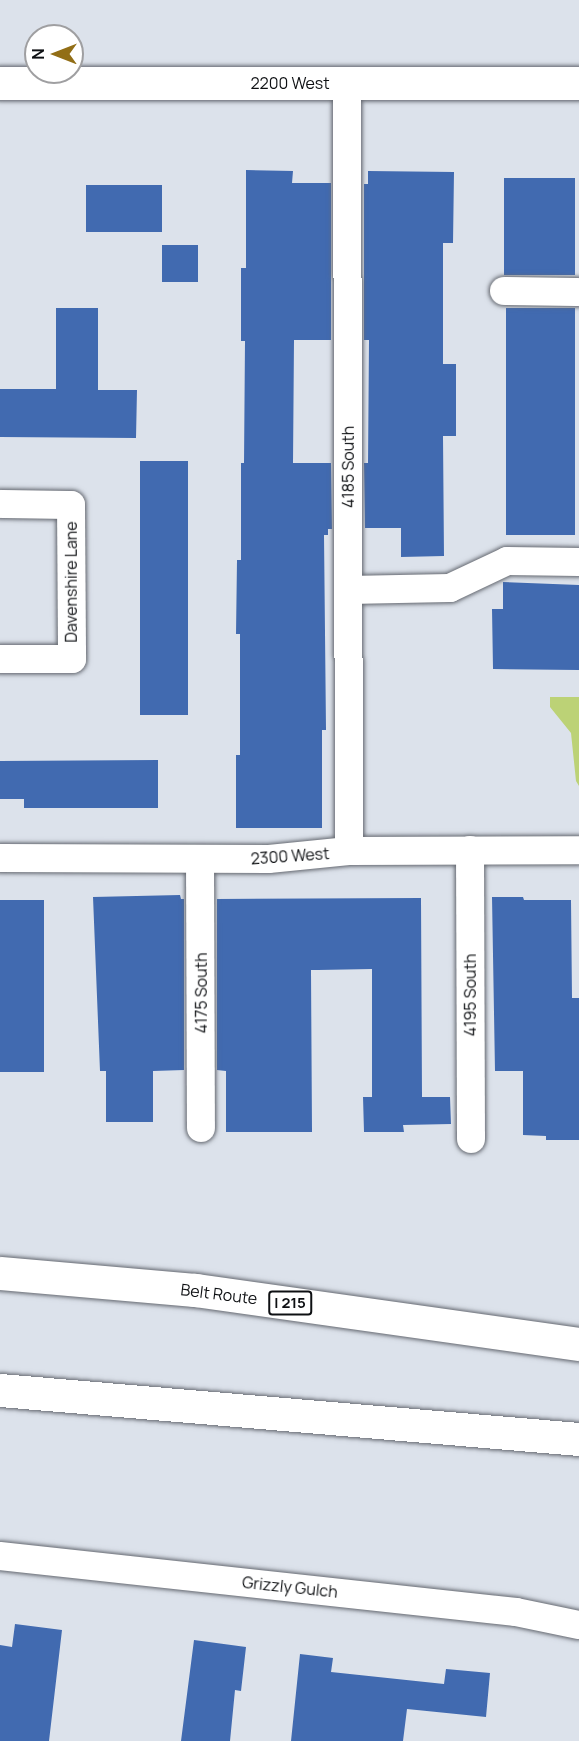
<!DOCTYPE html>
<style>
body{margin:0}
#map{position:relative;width:579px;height:1741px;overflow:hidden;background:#dce2eb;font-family:Manrope,sans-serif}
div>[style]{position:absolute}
.green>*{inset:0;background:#bcd276}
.building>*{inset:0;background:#416ab0;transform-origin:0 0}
.roads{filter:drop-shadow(0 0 2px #656971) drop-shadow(0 0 2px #656971)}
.minor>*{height:28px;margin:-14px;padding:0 14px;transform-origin:14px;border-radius:14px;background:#fff}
.tertiary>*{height:33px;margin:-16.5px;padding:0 16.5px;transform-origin:16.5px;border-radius:16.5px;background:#fff}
.motorway>*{height:33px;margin:-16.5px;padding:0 16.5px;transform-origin:16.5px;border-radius:16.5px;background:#fff}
span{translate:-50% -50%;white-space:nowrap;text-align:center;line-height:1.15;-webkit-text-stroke:4.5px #fff;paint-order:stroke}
.shield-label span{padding:2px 4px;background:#fff;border:2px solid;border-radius:4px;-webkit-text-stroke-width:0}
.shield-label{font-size:15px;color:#0e1013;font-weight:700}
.street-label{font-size:16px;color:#0e1013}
.north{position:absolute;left:24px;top:24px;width:60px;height:60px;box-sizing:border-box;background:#fff;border:2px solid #9f9fa1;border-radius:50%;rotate:270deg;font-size:16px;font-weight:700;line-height:24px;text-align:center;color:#0e1013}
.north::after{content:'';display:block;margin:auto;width:21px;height:27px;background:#926e16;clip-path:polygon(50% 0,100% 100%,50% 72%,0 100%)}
</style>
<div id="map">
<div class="green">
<div style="clip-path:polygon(550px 697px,579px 697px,579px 786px,576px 781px,571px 733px,550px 707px)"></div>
</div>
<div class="building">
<div style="clip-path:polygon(246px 170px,293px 171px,292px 183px,331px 183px,331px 340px,294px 340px,293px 463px,331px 463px,332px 529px,328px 529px,328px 535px,324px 535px,326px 730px,322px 730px,322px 828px,236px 828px,236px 755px,240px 755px,240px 634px,236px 634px,237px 560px,241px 560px,241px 463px,244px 463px,245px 341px,241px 341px,241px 268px,246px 268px)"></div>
<div style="clip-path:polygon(368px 171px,454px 172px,453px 243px,443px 243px,443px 364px,456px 364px,456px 436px,443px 436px,444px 556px,401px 557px,401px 528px,365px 528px,364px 463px,368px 463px,369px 340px,364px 340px,364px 184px,368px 184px)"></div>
<div style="left:575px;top:178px;width:97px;height:71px;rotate:90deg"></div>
<div style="left:86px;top:185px;width:76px;height:47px"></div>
<div style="left:162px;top:245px;width:36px;height:37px"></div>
<div style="clip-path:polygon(56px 308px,98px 308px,98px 390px,137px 390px,136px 438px,0 437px,0 389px,56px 389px)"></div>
<div style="left:506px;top:308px;width:69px;height:227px"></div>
<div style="left:140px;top:461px;width:48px;height:254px"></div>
<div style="clip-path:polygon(503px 582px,579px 585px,579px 670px,493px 669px,492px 609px,503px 609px)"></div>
<div style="clip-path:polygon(158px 760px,158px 808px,24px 808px,24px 799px,0 799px,0 761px)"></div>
<div style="clip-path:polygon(180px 895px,181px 899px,184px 899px,184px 1070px,153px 1071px,153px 1122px,106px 1122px,106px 1071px,100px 1071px,93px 897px)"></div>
<div style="clip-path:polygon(492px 897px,523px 897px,524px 900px,571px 900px,572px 998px,579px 998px,579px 1140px,546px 1140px,546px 1136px,523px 1135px,523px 1071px,495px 1071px)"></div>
<div style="clip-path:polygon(421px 898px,422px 1097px,450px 1097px,451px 1124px,403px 1125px,404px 1132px,364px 1132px,363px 1097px,372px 1097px,372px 969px,318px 970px,311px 970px,312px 1132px,226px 1132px,226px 1071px,217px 1070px,217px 899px)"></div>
<div style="left:0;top:900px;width:44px;height:172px"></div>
<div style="clip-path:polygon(15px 1624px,62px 1630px,49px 1741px,0 1741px,0 1645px,12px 1647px)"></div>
<div style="clip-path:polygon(194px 1640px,246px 1647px,241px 1691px,235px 1690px,230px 1741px,181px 1741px)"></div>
<div style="clip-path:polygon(300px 1654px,333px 1658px,331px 1672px,444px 1684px,446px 1669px,490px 1673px,486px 1717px,407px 1709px,403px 1741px,291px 1741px)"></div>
</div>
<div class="roads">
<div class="minor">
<div style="left:347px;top:83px;width:768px;rotate:89.85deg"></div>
<div style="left:504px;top:291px;width:75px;rotate:0.8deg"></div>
<div style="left:0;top:504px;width:71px;rotate:0.8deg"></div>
<div style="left:71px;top:505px;width:154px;rotate:89.6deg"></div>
<div style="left:72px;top:659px;width:72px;rotate:180deg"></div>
<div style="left:348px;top:590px;width:102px;rotate:-1.1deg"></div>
<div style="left:450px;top:588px;width:63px;rotate:-25.3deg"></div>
<div style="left:507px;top:561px;width:72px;rotate:0.8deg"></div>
<div style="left:470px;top:850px;width:289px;rotate:89.8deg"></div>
<div style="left:0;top:858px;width:269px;rotate:0.2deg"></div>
<div style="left:269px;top:859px;width:80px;rotate:-5.7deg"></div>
<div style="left:349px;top:851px;width:230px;rotate:-0.2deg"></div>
<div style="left:200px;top:859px;width:269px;rotate:89.8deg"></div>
<div style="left:0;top:1556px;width:519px;rotate:6.19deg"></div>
<div style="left:516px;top:1612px;width:64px;rotate:11.7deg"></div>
</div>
<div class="tertiary">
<div style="left:0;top:83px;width:579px"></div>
</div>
<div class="motorway">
<div style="left:0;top:1273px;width:196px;rotate:5deg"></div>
<div style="left:195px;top:1290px;width:388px;rotate:8deg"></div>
<div style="left:0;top:1390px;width:581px;rotate:4.84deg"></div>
</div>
</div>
<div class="shield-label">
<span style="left:290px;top:1303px">I 215</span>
</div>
<div class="street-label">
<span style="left:290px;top:83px">2200 West</span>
<span style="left:348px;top:467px;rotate:-90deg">4185 South</span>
<span style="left:71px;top:582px;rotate:-90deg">Davenshire Lane</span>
<span style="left:290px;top:856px;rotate:-4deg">2300 West</span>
<span style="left:201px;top:993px;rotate:-90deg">4175 South</span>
<span style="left:470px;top:995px;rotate:-90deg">4195 South</span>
<span style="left:219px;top:1294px;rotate:7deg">Belt Route</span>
<span style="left:290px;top:1587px;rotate:6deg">Grizzly Gulch</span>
</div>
<div class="north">N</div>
</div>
